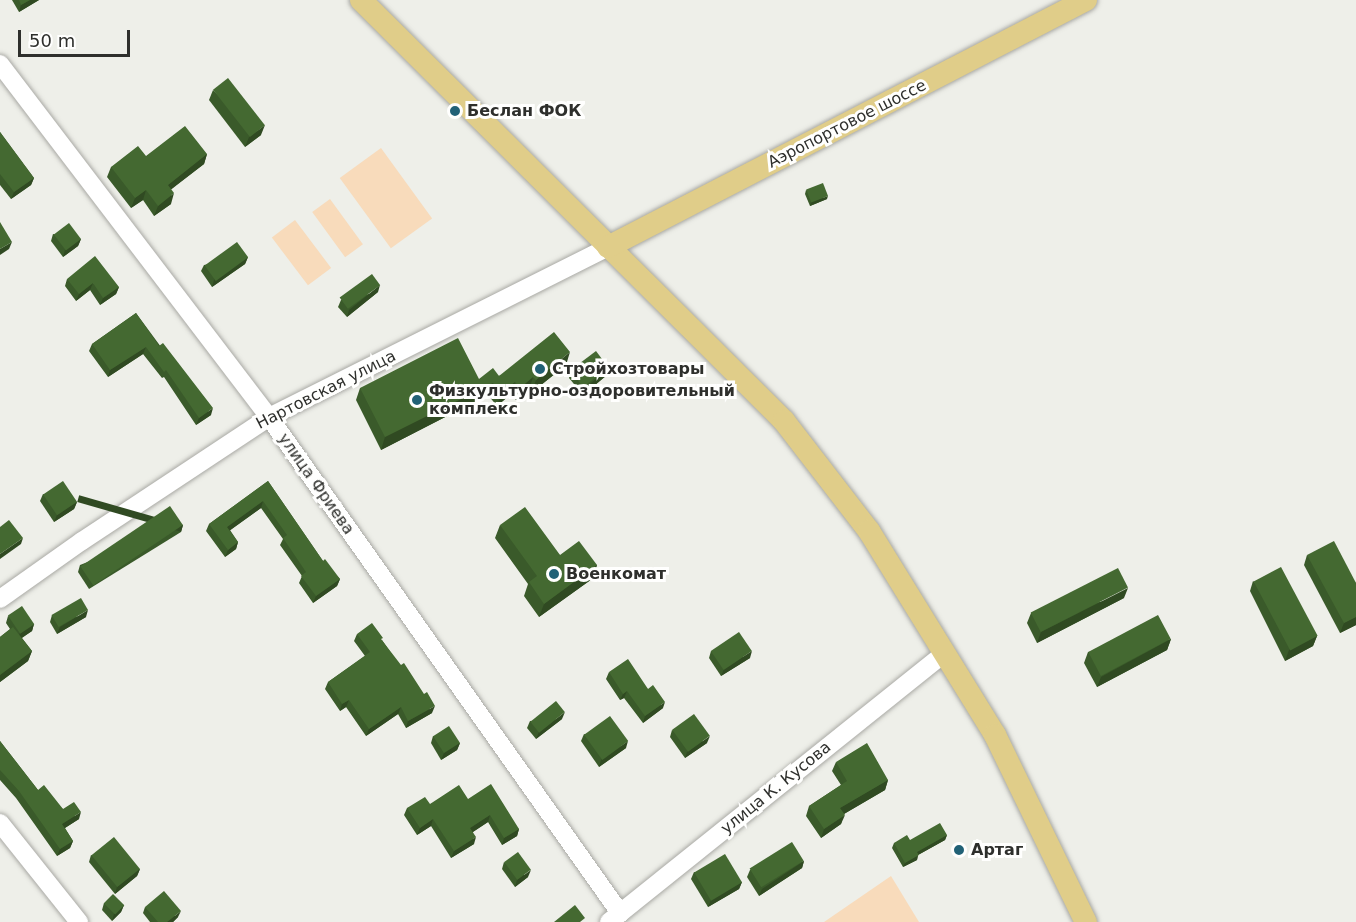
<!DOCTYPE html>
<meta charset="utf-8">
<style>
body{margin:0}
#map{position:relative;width:1356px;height:922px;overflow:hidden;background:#eeefe9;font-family:"DejaVu Sans",sans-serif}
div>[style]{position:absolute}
.green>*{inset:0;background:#f8dbbb;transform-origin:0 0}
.roads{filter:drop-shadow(0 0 2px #a9a9a4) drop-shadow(0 0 2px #a9a9a4)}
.minor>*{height:18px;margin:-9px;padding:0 9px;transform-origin:9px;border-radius:9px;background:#fff}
.major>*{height:22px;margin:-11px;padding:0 11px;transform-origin:11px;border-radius:11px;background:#e0cd89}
.wall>*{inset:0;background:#3a5a2a}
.shaded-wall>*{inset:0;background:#304a22;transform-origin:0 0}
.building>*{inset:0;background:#446931;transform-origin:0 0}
.dots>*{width:16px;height:16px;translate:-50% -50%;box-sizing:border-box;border:3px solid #fffffe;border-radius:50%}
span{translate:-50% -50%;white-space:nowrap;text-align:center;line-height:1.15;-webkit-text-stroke:6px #fffffe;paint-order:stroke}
.poi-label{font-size:16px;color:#2e2f2c;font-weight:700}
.left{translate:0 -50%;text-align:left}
.street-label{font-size:16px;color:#2e2f2c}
.scale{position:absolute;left:18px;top:30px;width:112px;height:27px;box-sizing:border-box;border:3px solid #2e2f2c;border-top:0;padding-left:8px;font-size:18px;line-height:21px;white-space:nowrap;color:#2e2f2c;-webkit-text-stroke:4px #fffffe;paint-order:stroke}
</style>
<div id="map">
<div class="green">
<div style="left:381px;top:148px;width:87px;height:51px;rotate:54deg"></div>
<div style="left:330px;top:199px;width:56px;height:22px;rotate:54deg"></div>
<div style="left:295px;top:220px;width:60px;height:29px;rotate:53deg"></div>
<div style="clip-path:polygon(891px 876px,919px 922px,824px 922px)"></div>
</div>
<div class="roads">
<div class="minor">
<div style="left:0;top:64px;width:444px;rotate:52.7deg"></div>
<div style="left:269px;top:417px;width:608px;rotate:54.71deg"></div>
<div style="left:0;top:599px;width:100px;rotate:-35.3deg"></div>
<div style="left:82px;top:541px;width:224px;rotate:-33.5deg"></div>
<div style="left:269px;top:417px;width:379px;rotate:-26.6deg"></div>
<div style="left:0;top:823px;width:127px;rotate:51.4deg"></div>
<div style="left:609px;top:922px;width:428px;rotate:-38.7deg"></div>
</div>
<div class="major">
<div style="left:361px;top:0;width:597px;rotate:44.86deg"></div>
<div style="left:784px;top:421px;width:139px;rotate:52.3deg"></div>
<div style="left:869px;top:531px;width:240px;rotate:58.3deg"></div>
<div style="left:995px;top:735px;width:208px;rotate:64.1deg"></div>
<div style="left:608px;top:247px;width:538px;rotate:-27.33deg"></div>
</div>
</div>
<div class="wall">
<div style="clip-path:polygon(12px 0,39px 0,19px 12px)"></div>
<div style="clip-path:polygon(213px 90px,261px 135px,245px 147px,209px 100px)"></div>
<div style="clip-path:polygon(0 132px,34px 178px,31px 185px,11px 199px,0 185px)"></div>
<div style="clip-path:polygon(207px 154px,204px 164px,171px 189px,171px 204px,154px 216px,143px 200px,131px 208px,107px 177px,111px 167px,146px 156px)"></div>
<div style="clip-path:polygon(806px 190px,827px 199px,810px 206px,805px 194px)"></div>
<div style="clip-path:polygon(53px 234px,81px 239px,78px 246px,63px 257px,51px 241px)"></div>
<div style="clip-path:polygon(248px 257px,245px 264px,212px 287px,201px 271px,204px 265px)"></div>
<div style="clip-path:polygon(67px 279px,119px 287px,116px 294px,100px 305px,90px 290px,76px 301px,65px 286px)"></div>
<div style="clip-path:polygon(378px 292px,347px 317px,338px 307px,341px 300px)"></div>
<div style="clip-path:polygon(136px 313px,211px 415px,196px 425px,164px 377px,162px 378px,143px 354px,108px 377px,89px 351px,92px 344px)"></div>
<div style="clip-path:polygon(566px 365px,531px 393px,529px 390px,516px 400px,511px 394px,497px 406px,488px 395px,381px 450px,356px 400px,360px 388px,479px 379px)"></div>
<div style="clip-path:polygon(571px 371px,607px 375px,583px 395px,569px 378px)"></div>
<div style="clip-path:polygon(268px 481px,323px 561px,340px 579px,337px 586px,313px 603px,299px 583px,302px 576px,280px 545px,283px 539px,261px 508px,230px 530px,238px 542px,236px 549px,225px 557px,206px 531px,209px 524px)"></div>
<div style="clip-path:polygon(43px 494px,77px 502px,74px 509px,54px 522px,40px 501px)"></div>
<div style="clip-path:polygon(183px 525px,181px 532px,89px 589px,78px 572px,80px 565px)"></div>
<div style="clip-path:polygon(500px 525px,560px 555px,597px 565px,592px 579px,539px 617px,524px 596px,528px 584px,495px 538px)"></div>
<div style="clip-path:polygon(1307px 555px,1356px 583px,1356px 625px,1340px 633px,1304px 565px)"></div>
<div style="clip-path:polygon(1253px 581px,1317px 636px,1313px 646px,1285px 661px,1250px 591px)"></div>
<div style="clip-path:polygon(1124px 598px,1037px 643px,1027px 623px,1031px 613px)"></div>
<div style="clip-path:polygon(52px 615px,86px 617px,57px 634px,50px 622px)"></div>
<div style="clip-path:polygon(8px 616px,34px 624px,32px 631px,22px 638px,32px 651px,28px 661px,0 682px,0 637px,10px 629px,6px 623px)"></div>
<div style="clip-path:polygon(357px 634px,382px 640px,432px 713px,406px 728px,398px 714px,366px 736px,346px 707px,340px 711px,325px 689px,328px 682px,365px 656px,354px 641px)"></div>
<div style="clip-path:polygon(1171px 639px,1167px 650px,1097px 687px,1084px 663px,1088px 652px)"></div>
<div style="clip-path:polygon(711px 651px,750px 658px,721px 676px,709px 658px)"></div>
<div style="clip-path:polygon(609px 672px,648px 689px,663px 708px,643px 723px,624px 698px,620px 700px,606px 679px)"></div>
<div style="clip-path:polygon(562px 719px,536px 739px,527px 728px,530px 721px)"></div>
<div style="clip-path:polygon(672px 730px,707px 743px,685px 758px,670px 737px)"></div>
<div style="clip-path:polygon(584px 734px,626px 748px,599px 767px,581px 741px)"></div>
<div style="clip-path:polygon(433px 736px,460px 743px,457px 750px,441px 760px,431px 743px)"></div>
<div style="clip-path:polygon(0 741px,38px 790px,63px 809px,79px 819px,65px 828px,73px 841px,70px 848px,57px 856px,16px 798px,0 780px)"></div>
<div style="clip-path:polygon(836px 762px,888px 780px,885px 790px,844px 814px,841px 824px,821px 838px,806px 816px,809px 806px,841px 785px,832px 771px)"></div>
<div style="clip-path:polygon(468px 799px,519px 829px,517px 836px,502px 845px,488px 822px,473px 832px,474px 844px,451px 858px,431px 826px,417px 835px,404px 815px,407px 808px,430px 804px)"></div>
<div style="clip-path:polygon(947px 835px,945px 840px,918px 855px,917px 860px,903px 867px,892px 848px,894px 843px)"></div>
<div style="clip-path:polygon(91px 855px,140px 869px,137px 876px,115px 894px,89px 862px)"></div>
<div style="clip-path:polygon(804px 861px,802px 868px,759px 896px,747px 877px,750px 870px)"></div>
<div style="clip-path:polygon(504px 862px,528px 877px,515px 887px,502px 869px)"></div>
<div style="clip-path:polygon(694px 872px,742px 882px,739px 889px,708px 907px,691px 879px)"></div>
<div style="clip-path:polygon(104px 903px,124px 905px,121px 912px,112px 921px,102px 910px)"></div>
<div style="clip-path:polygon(145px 907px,178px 917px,173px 922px,150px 922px,143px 913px)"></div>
</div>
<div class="shaded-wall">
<div style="clip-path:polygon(30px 0,39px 0,19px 12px,21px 5px)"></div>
<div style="clip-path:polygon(265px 125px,261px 135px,245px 147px,249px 137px)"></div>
<div style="clip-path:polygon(207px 154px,204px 164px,164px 195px,168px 185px)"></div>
<div style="clip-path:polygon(34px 178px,31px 185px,11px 199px,14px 192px)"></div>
<div style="clip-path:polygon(146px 190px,143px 200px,131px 208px,135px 198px)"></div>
<div style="clip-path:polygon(174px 193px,171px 204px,154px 216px,158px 206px)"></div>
<div style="clip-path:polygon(828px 196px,827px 199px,810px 206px,811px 202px)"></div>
<div style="clip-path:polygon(81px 239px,78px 246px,63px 257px,65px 250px)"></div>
<div style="clip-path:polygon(12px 242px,9px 249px,0 255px,0 249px)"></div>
<div style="clip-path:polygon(248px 257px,245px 264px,212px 287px,214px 280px)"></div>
<div style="clip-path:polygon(93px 283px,90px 290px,76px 301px,79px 294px)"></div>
<div style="clip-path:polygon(380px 285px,378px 292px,347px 317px,349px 310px)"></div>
<div style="clip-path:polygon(119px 287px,116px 294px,100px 305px,103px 298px)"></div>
<div style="clip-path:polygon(146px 347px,143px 354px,108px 377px,110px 370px)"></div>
<div style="clip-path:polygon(570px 352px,566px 365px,531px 393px,536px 380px)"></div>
<div style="clip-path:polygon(609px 368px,607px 375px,583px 395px,585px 388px)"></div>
<div style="clip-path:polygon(533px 377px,529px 390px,516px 400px,520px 388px)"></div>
<div style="clip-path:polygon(515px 382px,511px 394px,497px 406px,501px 393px)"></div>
<div style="clip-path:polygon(493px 383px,488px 395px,381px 450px,385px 437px)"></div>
<div style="clip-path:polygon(213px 408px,211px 415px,196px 425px,199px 418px)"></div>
<div style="clip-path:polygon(263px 501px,261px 508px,225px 534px,227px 527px)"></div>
<div style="clip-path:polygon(77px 502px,74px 509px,54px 522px,57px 515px)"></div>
<div style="left:183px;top:525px;width:7px;height:108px;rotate:106deg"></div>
<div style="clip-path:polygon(23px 538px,21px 544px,0 559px,0 554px)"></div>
<div style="clip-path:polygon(238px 542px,236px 549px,225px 557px,228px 550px)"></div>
<div style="clip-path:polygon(597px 565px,592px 579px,539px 617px,544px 604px)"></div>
<div style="clip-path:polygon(340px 579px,337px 586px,313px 603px,316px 596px)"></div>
<div style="clip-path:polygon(1128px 588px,1124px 598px,1037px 643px,1041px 632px)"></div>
<div style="clip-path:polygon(88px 610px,86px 617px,57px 634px,60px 627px)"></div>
<div style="clip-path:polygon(1356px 617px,1356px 625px,1340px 633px,1344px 623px)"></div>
<div style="clip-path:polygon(34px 624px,32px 631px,18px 640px,20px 633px)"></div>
<div style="clip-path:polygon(1317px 636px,1313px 646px,1285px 661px,1289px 650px)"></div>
<div style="clip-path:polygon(1171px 639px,1167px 650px,1097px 687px,1101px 677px)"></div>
<div style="clip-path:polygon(32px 651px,28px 661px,0 682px,0 675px)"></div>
<div style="clip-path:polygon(752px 651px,750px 658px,721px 676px,724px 669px)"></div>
<div style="clip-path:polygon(627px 691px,624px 698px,620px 700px,623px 694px)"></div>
<div style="clip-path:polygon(349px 700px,346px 707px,340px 711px,342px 704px)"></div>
<div style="clip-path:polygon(665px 702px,663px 708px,643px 723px,645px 716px)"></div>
<div style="clip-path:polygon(435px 706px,432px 713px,406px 728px,408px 721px)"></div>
<div style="clip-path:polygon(401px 707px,398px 714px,366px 736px,369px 729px)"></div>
<div style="clip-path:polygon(565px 712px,562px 719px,536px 739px,539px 732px)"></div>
<div style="clip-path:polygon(710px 736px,707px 743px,685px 758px,687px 752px)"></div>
<div style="clip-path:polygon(628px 741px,626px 748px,599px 767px,601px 760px)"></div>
<div style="clip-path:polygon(460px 743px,457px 750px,441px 760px,444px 753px)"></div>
<div style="clip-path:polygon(888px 780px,885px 790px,837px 818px,840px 808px)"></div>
<div style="clip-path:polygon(81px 812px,79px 819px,60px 831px,62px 824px)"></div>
<div style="clip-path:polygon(490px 815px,488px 822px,468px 835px,470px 828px)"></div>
<div style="clip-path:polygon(845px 815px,841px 824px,821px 838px,824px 829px)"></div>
<div style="clip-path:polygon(433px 819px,431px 826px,417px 835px,420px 828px)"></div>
<div style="clip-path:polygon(519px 829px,517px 836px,502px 845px,504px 838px)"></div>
<div style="clip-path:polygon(947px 835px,945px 840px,918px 855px,917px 860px,903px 867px,905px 863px,917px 852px)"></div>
<div style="clip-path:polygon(476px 837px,474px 844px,451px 858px,454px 851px)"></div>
<div style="clip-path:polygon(73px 841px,70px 848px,57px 856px,60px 849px)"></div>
<div style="clip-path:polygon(804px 861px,802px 868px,759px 896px,762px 889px)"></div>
<div style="clip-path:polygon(140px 869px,137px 876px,115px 894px,117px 887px)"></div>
<div style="clip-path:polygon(531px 870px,528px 877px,515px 887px,517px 880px)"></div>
<div style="clip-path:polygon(742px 882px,739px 889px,708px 907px,711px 900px)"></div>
<div style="clip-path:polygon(124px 905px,121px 912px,112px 921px,114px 914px)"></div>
<div style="clip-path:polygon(181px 911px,178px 917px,173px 922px,167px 922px)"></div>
</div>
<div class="building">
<div style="clip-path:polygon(19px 0,30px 0,21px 5px)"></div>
<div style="left:228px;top:78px;width:60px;height:19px;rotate:52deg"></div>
<div style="clip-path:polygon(185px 126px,207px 154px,168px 185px,174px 193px,158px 206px,146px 190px,135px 198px,111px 167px,138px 146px,146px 156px)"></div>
<div style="clip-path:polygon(0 132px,34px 178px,14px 192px,0 174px)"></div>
<div style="left:823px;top:183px;width:14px;height:18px;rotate:69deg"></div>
<div style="clip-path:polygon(0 222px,12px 242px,0 249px)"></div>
<div style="left:69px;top:223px;width:20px;height:19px;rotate:53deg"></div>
<div style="left:237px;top:242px;width:19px;height:40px;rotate:54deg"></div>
<div style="clip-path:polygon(95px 256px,119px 287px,103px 298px,93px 283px,79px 294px,67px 279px)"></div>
<div style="left:372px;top:274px;width:14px;height:40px;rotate:54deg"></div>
<div style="clip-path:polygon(136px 313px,159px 346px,163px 343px,213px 408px,199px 418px,166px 370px,164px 372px,146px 347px,110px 370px,92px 344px)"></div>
<div style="clip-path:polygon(554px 332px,570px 352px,536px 380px,533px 377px,520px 388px,515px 382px,501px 393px,493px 383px,385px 437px,360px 388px,458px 338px,479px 379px,493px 368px,499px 376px)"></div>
<div style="left:596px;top:351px;width:21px;height:32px;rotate:53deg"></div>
<div style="left:63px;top:481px;width:25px;height:24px;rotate:56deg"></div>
<div style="clip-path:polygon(268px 481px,323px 561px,325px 559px,340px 579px,316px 596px,301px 576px,306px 572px,283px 538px,287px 535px,263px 501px,227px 527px,238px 542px,228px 550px,209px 524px)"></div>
<div style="left:170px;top:506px;width:23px;height:108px;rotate:56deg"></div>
<div style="clip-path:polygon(525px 507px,560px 555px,579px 541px,597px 565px,544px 604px,529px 582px,537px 576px,500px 525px)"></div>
<div style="clip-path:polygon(9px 520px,23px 538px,0 554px,0 527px)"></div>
<div style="clip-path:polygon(1334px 541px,1356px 583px,1356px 617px,1344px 623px,1307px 555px)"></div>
<div style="left:1281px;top:567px;width:78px;height:31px;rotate:62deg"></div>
<div style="left:1118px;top:568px;width:22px;height:98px;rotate:63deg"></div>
<div style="left:81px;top:598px;width:14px;height:34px;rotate:60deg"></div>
<div style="left:22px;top:606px;width:22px;height:17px;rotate:56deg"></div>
<div style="left:1158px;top:615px;width:27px;height:79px;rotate:62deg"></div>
<div style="clip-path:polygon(372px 623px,383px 638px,381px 639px,401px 665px,404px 663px,424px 694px,427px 692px,435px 706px,408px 721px,401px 707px,369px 729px,349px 700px,342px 704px,328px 682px,370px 652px,357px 634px)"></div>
<div style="clip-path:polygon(13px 627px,32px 651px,0 675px,0 637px)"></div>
<div style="left:739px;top:632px;width:23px;height:34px;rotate:56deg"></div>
<div style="clip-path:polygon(628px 659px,648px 689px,653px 685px,665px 702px,645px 716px,627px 691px,623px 694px,609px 672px)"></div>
<div style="left:556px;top:701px;width:14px;height:33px;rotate:51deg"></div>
<div style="left:694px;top:714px;width:27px;height:27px;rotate:54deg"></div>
<div style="left:610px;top:716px;width:31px;height:32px;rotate:54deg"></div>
<div style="left:449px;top:726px;width:20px;height:19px;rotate:57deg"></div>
<div style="clip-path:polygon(0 741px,38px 790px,44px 785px,63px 809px,74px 802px,81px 812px,62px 824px,73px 841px,60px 849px,19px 791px,0 770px)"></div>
<div style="clip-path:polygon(867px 743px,888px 780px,840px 808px,845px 815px,824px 829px,809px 806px,847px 781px,836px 762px)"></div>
<div style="clip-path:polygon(491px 784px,519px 829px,504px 838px,490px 815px,470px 828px,476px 837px,454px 851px,433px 819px,420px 828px,407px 808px,425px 797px,430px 804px,459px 785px,468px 799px)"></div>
<div style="clip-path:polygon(940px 823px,947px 835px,917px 852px,919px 855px,905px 863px,894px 843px,907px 835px,910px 840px)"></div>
<div style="left:114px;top:837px;width:41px;height:29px;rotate:51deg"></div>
<div style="left:792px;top:842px;width:22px;height:50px;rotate:58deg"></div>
<div style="left:518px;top:852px;width:22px;height:17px;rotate:54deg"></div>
<div style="left:725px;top:854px;width:33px;height:36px;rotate:59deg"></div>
<div style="clip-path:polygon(164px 891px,181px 911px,167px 922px,158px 922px,145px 907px)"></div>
<div style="left:113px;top:894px;width:16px;height:13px;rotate:45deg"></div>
<div style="clip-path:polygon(575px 905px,585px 918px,580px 922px,554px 922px)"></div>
</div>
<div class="dots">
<div style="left:455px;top:111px;background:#216176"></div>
<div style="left:540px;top:369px;background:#216176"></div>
<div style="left:417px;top:400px;background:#216176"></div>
<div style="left:554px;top:574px;background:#216176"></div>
<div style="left:959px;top:850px;background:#216176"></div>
</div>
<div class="poi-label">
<span class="left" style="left:467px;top:111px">Беслан ФОК</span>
<span class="left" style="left:552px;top:369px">Стройхозтовары</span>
<span class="left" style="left:429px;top:400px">Физкультурно-оздоровительный<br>комплекс</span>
<span class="left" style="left:566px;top:574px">Военкомат</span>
<span class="left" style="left:971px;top:850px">Артаг</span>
</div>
<div class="street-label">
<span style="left:847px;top:124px;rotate:-27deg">Аэропортовое шоссе</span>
<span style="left:326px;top:390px;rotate:-27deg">Нартовская улица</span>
<span style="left:316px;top:484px;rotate:55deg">улица Фриева</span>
<span style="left:776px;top:788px;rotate:-39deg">улица К. Кусова</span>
</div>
<div class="scale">50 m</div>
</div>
